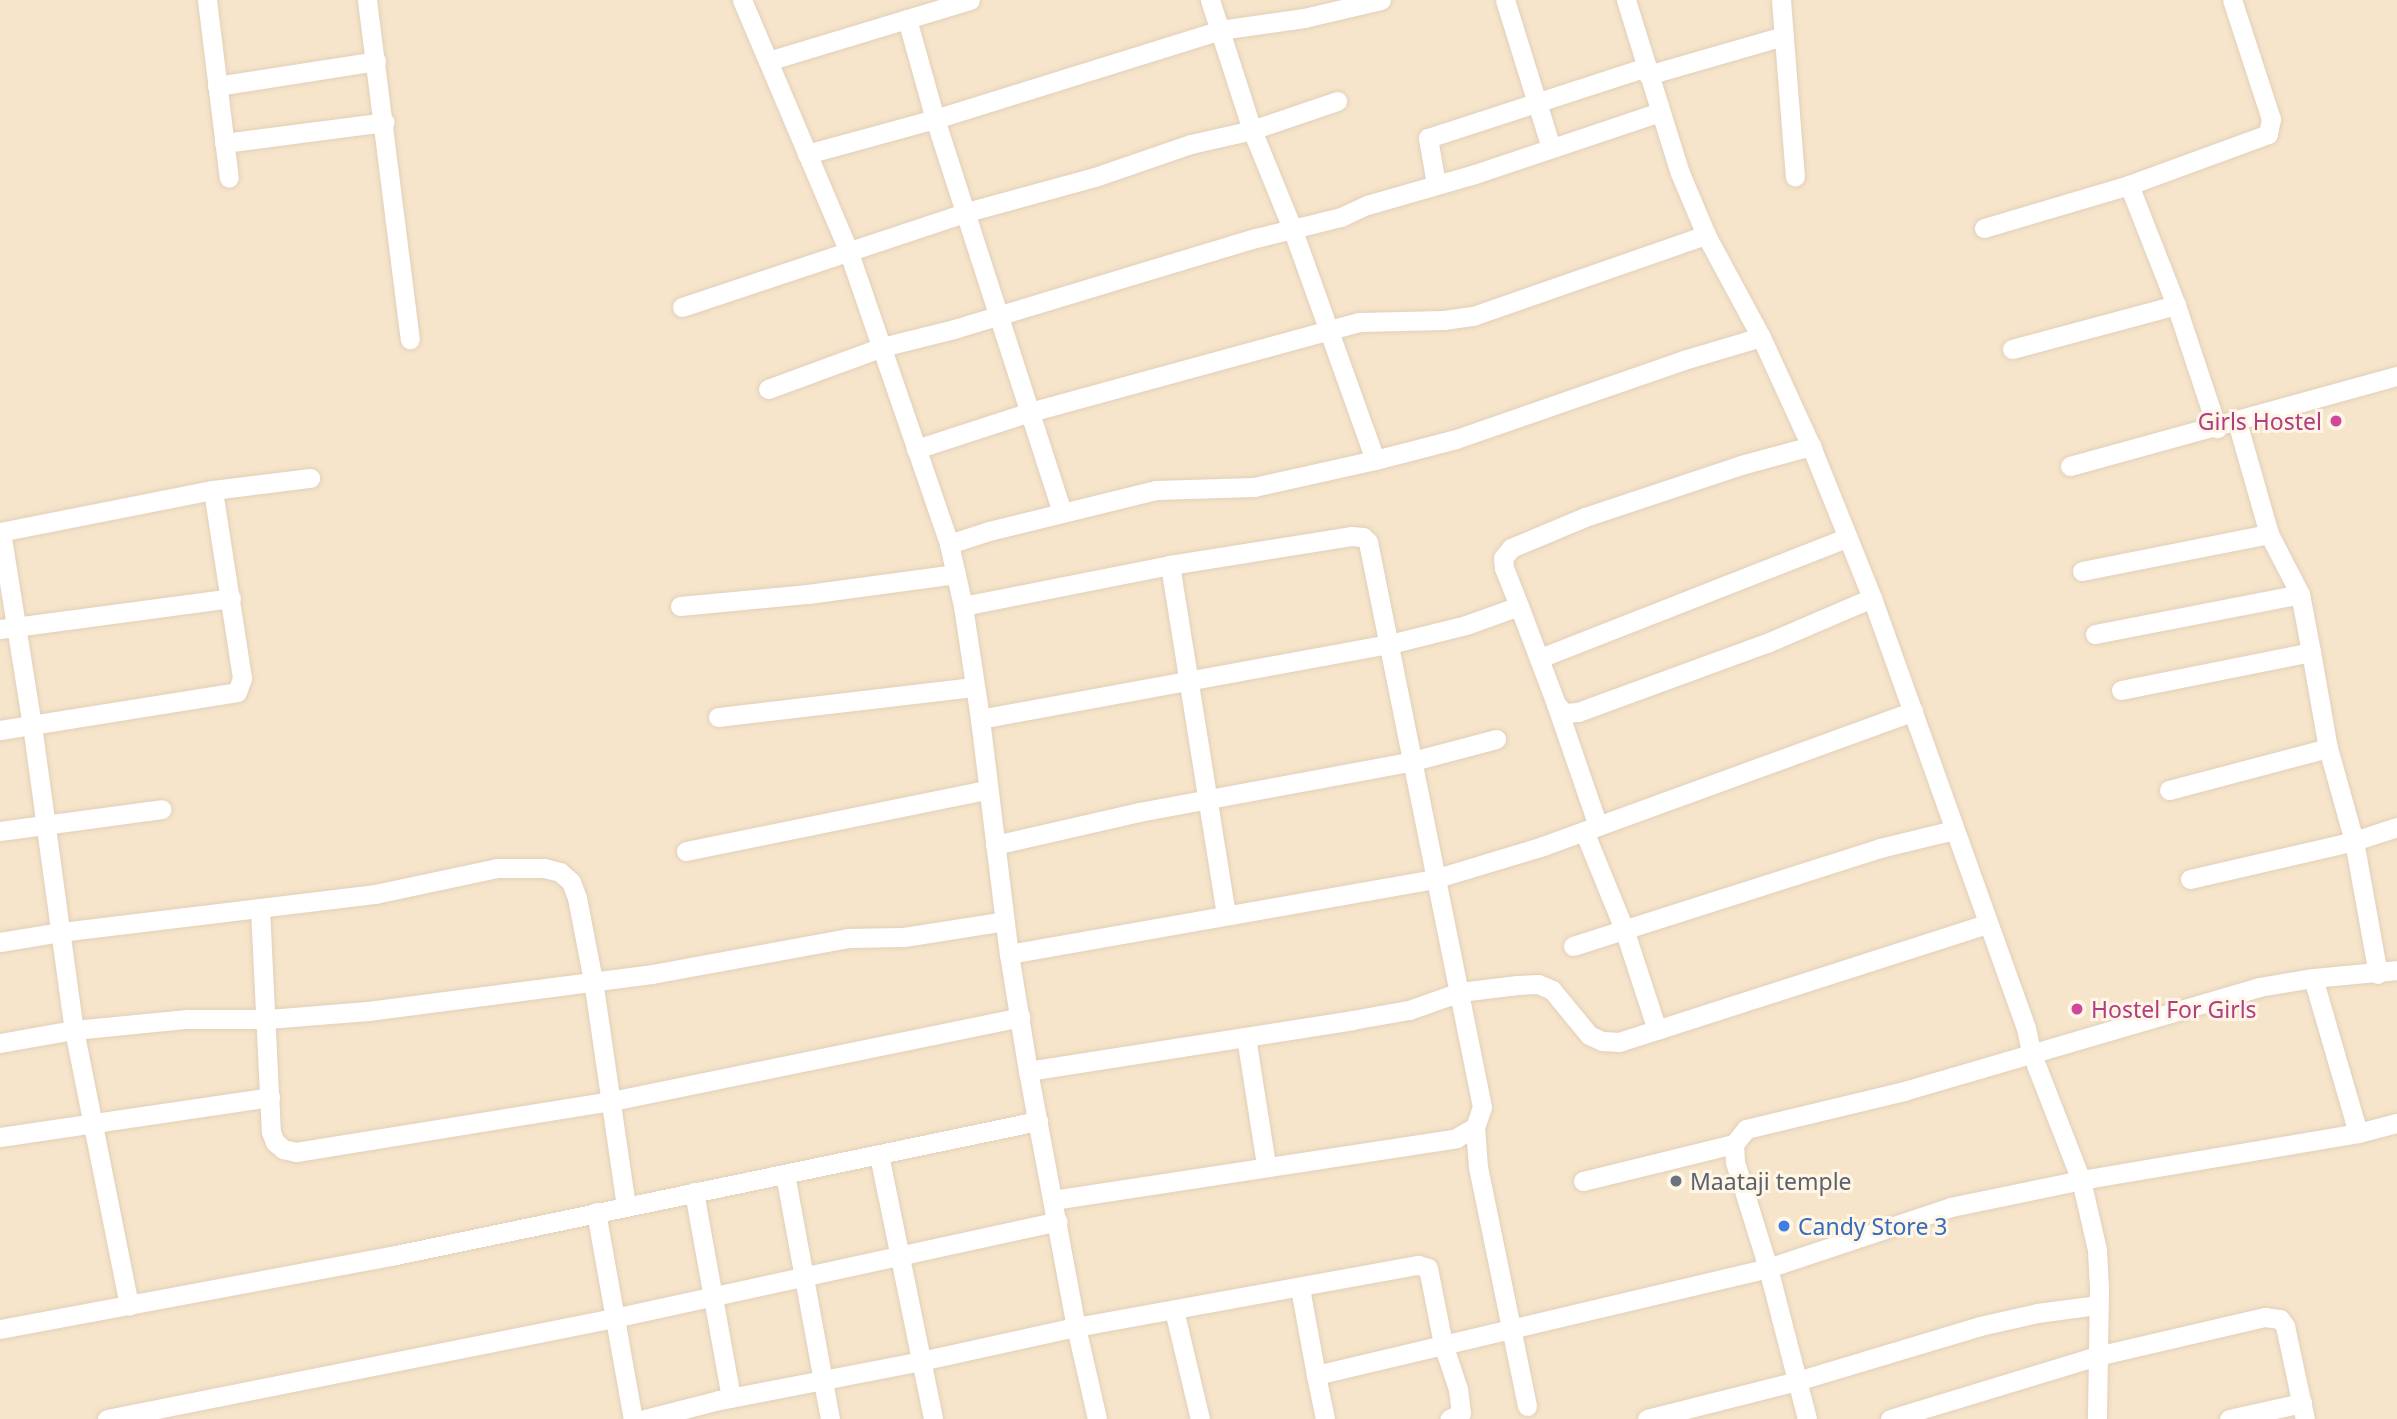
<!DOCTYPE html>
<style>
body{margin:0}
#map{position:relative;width:2397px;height:1419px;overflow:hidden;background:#fef3dd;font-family:"Noto Sans",sans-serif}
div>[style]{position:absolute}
.residential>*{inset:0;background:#f6e5cb;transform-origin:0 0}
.roads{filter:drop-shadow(0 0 2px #e2cfb9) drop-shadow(0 0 2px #e2cfb9)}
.minor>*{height:19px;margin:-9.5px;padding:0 9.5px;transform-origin:9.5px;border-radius:9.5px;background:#fff}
.dots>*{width:19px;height:19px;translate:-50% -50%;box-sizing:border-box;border:4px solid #fff6e5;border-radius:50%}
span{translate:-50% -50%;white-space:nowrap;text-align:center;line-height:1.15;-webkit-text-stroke:6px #fff6e5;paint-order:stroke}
.hotel-label{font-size:23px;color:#b23c85}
.right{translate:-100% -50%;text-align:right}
.left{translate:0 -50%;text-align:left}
.worship-label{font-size:23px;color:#5b616d}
.shop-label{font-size:23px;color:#366cbe}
</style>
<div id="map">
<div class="residential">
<div style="left:0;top:0;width:2397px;height:1419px"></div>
</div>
<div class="roads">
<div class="minor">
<div style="left:207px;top:0;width:179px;rotate:83deg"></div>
<div style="left:367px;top:0;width:342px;rotate:82.8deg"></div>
<div style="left:742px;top:0;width:272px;rotate:67deg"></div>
<div style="left:848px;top:250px;width:311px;rotate:71deg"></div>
<div style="left:949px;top:544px;width:64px;rotate:77.3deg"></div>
<div style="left:963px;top:606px;width:114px;rotate:81.4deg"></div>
<div style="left:980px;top:719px;width:237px;rotate:83deg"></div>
<div style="left:1009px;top:954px;width:119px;rotate:80.8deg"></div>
<div style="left:1028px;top:1071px;width:260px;rotate:79.4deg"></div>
<div style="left:1076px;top:1327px;width:94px;rotate:77.1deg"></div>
<div style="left:1210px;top:0;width:137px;rotate:72.1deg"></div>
<div style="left:1252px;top:130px;width:106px;rotate:67.8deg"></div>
<div style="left:1292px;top:228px;width:246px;rotate:70.3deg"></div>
<div style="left:1505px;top:0;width:155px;rotate:72.7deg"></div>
<div style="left:1626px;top:0;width:181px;rotate:72.7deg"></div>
<div style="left:1680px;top:173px;width:67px;rotate:67.2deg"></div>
<div style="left:1706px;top:235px;width:116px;rotate:61.7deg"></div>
<div style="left:1761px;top:337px;width:120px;rotate:65.4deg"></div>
<div style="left:1811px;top:446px;width:164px;rotate:68.1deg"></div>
<div style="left:1872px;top:598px;width:457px;rotate:70.3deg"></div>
<div style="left:2026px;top:1028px;width:25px;rotate:78deg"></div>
<div style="left:2031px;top:1052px;width:137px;rotate:68.7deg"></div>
<div style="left:2081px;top:1180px;width:72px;rotate:77.1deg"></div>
<div style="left:2097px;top:1250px;width:38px;rotate:87deg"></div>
<div style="left:2099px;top:1288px;width:131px;rotate:90.9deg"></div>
<div style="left:1781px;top:0;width:177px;rotate:85.5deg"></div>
<div style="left:907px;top:19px;width:104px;rotate:74.4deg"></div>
<div style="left:935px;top:119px;width:413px;rotate:72.1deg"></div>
<div style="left:768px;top:61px;width:211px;rotate:-16.8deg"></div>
<div style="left:1648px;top:75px;width:141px;rotate:-16.1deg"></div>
<div style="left:217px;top:86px;width:161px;rotate:-8.9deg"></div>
<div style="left:224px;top:143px;width:162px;rotate:-7.4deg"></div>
<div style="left:807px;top:154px;width:133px;rotate:-15.3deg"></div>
<div style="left:935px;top:119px;width:299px;rotate:-17.3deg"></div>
<div style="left:1220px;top:30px;width:85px;rotate:-8.1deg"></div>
<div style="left:1304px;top:18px;width:79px;rotate:-13.2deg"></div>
<div style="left:1436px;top:184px;width:47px;rotate:-99.9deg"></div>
<div style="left:1428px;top:138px;width:229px;rotate:-18deg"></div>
<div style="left:2129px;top:185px;width:129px;rotate:68.6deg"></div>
<div style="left:2176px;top:305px;width:130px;rotate:71.6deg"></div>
<div style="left:1984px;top:228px;width:151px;rotate:-16.5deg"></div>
<div style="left:2129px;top:185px;width:148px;rotate:-20.1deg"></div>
<div style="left:2268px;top:134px;width:15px;rotate:-79deg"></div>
<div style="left:2271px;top:119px;width:125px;rotate:-108.1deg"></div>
<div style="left:682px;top:307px;width:300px;rotate:-18.4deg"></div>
<div style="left:967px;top:212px;width:133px;rotate:-15.3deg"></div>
<div style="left:1095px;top:177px;width:102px;rotate:-19deg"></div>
<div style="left:1191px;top:144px;width:63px;rotate:-12.9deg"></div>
<div style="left:1252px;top:130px;width:90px;rotate:-18.8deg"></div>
<div style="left:2012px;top:349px;width:170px;rotate:-15deg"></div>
<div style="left:768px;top:389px;width:121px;rotate:-20.2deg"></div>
<div style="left:882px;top:347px;width:74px;rotate:-14deg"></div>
<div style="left:954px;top:329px;width:315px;rotate:-16.8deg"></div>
<div style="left:1256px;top:238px;width:88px;rotate:-13.9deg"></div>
<div style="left:1341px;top:217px;width:29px;rotate:-25deg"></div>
<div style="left:1367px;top:205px;width:112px;rotate:-16deg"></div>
<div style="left:1475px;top:174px;width:195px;rotate:-18.5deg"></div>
<div style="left:916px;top:449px;width:120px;rotate:-18deg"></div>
<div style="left:1030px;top:412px;width:341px;rotate:-15.3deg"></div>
<div style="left:1359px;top:322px;width:85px;rotate:-1.3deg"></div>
<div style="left:1444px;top:320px;width:29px;rotate:-8deg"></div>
<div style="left:1473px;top:316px;width:247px;rotate:-19.2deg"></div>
<div style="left:2070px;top:466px;width:339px;rotate:-15.4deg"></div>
<div style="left:0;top:532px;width:217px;rotate:-11.2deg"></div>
<div style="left:213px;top:490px;width:98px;rotate:-7.1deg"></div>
<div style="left:1px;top:532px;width:195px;rotate:80.9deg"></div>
<div style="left:32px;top:725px;width:308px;rotate:82.2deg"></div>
<div style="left:74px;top:1030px;width:281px;rotate:78.7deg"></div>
<div style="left:949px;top:544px;width:42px;rotate:-18deg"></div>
<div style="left:989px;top:531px;width:172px;rotate:-13.8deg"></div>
<div style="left:1156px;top:490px;width:98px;rotate:-1.8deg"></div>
<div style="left:1254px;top:487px;width:124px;rotate:-12.6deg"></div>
<div style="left:1375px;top:460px;width:84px;rotate:-14.5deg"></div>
<div style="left:1456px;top:439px;width:241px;rotate:-19.1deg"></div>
<div style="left:1684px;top:360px;width:80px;rotate:-16.6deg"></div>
<div style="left:1170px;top:565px;width:354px;rotate:80.9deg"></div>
<div style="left:2082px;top:571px;width:191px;rotate:-11.2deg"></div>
<div style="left:680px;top:606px;width:129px;rotate:-5.4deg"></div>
<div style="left:808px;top:594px;width:149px;rotate:-7.7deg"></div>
<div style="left:963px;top:606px;width:211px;rotate:-11.2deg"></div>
<div style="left:1170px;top:565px;width:183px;rotate:-9.1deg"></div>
<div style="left:1351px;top:536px;width:12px;rotate:5deg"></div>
<div style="left:1363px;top:537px;width:7px;rotate:45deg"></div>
<div style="left:1368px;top:542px;width:576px;rotate:78.59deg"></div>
<div style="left:1482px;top:1107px;width:21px;rotate:109deg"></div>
<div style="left:1475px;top:1127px;width:40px;rotate:85.7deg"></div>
<div style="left:1478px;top:1167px;width:244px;rotate:78.4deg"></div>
<div style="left:1519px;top:606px;width:105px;rotate:69.3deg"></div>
<div style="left:1556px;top:704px;width:12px;rotate:48deg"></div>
<div style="left:1564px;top:713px;width:14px;rotate:-4deg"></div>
<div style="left:1578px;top:712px;width:201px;rotate:-20.1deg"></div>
<div style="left:1767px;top:643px;width:114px;rotate:-23.2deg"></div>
<div style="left:0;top:629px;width:233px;rotate:-7.6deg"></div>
<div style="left:2095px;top:634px;width:209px;rotate:-11deg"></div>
<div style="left:2311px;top:652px;width:97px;rotate:80deg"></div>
<div style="left:2328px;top:748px;width:97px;rotate:74.4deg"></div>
<div style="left:2354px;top:841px;width:135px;rotate:79.8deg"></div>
<div style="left:1540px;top:658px;width:329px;rotate:-21.4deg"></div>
<div style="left:2121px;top:690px;width:194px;rotate:-11.3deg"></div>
<div style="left:2311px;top:652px;width:59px;rotate:-100.7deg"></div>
<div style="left:2300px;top:594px;width:68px;rotate:-117.3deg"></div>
<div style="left:2269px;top:534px;width:116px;rotate:-105.9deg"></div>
<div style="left:1556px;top:704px;width:129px;rotate:71deg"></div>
<div style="left:718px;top:717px;width:258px;rotate:-6.7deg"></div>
<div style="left:980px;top:719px;width:417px;rotate:-10.4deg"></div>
<div style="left:1390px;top:644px;width:78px;rotate:-14deg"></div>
<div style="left:1466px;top:625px;width:56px;rotate:-19.7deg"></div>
<div style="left:1519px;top:606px;width:41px;rotate:-111.5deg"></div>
<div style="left:1504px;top:568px;width:10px;rotate:-96deg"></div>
<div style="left:1503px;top:558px;width:13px;rotate:-51deg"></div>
<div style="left:1511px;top:548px;width:80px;rotate:-22.7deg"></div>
<div style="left:1585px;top:517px;width:164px;rotate:-18.4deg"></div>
<div style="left:1741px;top:465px;width:73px;rotate:-15.2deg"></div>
<div style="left:0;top:730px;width:240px;rotate:-9.1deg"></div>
<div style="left:237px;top:692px;width:15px;rotate:-70deg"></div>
<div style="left:242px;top:678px;width:190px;rotate:-98.8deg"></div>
<div style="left:2169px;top:790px;width:164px;rotate:-14.8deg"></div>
<div style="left:0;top:831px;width:163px;rotate:-7.7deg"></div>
<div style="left:1584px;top:831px;width:106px;rotate:67.8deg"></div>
<div style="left:1624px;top:929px;width:106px;rotate:71.9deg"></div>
<div style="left:995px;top:845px;width:148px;rotate:-12.9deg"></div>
<div style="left:1139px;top:812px;width:279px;rotate:-10.5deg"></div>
<div style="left:1413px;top:761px;width:86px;rotate:-14.8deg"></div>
<div style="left:686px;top:851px;width:307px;rotate:-11.5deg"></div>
<div style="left:2190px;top:879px;width:168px;rotate:-13deg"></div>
<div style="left:2354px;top:841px;width:45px;rotate:-18deg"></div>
<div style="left:260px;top:909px;width:223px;rotate:87.2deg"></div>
<div style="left:271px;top:1132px;width:11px;rotate:68deg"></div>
<div style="left:275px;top:1142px;width:11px;rotate:41deg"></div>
<div style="left:283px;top:1149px;width:13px;rotate:13deg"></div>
<div style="left:296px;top:1152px;width:320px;rotate:-9.2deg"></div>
<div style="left:612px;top:1101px;width:417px;rotate:-11.6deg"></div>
<div style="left:0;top:942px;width:62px;rotate:-9.3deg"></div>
<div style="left:61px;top:932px;width:316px;rotate:-6.9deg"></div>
<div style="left:375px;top:894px;width:125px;rotate:-12deg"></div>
<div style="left:497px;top:868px;width:47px"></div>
<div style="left:544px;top:868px;width:16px;rotate:14deg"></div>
<div style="left:560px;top:872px;width:15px;rotate:42deg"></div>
<div style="left:571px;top:882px;width:17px;rotate:69deg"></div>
<div style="left:577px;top:898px;width:84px;rotate:79deg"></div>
<div style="left:593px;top:980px;width:227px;rotate:81.7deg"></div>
<div style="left:1573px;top:946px;width:322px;rotate:-17.7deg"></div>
<div style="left:1880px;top:848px;width:76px;rotate:-13.7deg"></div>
<div style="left:1009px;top:954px;width:432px;rotate:-10deg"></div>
<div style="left:1434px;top:879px;width:114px;rotate:-16.8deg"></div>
<div style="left:1543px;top:846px;width:394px;rotate:-20deg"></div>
<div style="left:2313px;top:978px;width:161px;rotate:73.8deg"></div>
<div style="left:1246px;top:1037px;width:130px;rotate:81.1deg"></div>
<div style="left:0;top:1043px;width:75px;rotate:-10deg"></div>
<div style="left:74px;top:1030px;width:114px;rotate:-5.6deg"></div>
<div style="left:187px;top:1019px;width:81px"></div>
<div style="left:268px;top:1019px;width:100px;rotate:-4.6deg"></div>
<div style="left:368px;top:1011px;width:286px;rotate:-7.4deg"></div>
<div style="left:652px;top:974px;width:199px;rotate:-10.4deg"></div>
<div style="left:848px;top:938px;width:56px;rotate:-1deg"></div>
<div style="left:904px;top:937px;width:102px;rotate:-9deg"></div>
<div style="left:1028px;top:1071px;width:328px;rotate:-8.9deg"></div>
<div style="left:1352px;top:1020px;width:58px;rotate:-10deg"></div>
<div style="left:1409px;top:1010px;width:54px;rotate:-19.4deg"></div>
<div style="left:1460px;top:992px;width:58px;rotate:-6.9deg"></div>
<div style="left:1518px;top:985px;width:20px;rotate:-3deg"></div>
<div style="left:1538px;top:984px;width:15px;rotate:23deg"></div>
<div style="left:1552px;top:990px;width:58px;rotate:50.6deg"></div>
<div style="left:1589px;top:1035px;width:14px;rotate:25deg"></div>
<div style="left:1602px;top:1041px;width:17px;rotate:3deg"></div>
<div style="left:1619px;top:1042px;width:386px;rotate:-17.8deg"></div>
<div style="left:0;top:1137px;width:273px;rotate:-8.4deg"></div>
<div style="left:1734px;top:1144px;width:18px;rotate:87deg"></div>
<div style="left:1735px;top:1162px;width:111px;rotate:72.7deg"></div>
<div style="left:1768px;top:1268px;width:156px;rotate:75.5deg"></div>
<div style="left:879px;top:1155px;width:269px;rotate:78.4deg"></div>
<div style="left:785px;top:1174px;width:249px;rotate:79.6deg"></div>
<div style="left:1583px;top:1181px;width:155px;rotate:-13.8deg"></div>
<div style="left:1734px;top:1144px;width:19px;rotate:-51deg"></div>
<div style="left:1746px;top:1129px;width:163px;rotate:-13.5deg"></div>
<div style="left:1904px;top:1091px;width:370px;rotate:-16.3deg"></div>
<div style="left:2259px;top:987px;width:55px;rotate:-9.5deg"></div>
<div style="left:2313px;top:978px;width:84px;rotate:-5.4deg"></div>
<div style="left:694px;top:1192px;width:209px;rotate:79.8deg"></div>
<div style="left:1053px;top:1200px;width:408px;rotate:-8.7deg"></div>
<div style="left:1456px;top:1138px;width:22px;rotate:-30deg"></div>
<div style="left:596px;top:1212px;width:210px;rotate:79.9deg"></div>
<div style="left:1300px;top:1288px;width:88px;rotate:79.6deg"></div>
<div style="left:1174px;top:1310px;width:112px;rotate:76.6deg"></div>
<div style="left:0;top:1329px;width:398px;rotate:-10.6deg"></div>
<div style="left:391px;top:1256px;width:661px;rotate:-11.79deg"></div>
<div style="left:107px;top:1419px;width:517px;rotate:-11.27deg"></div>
<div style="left:614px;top:1318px;width:454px;rotate:-12.3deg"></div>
<div style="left:645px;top:1419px;width:76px;rotate:-14.4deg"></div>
<div style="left:719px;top:1400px;width:206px;rotate:-10.9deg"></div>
<div style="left:921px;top:1361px;width:159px;rotate:-12.4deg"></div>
<div style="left:1076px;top:1327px;width:348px;rotate:-10.3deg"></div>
<div style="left:1418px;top:1265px;width:10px;rotate:17deg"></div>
<div style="left:1428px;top:1268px;width:77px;rotate:78.8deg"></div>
<div style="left:1443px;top:1344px;width:47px;rotate:71.6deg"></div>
<div style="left:1458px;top:1389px;width:24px;rotate:83deg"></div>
<div style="left:1461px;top:1413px;width:13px;rotate:153deg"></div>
<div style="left:1325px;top:1419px;width:45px;rotate:-101.6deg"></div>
<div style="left:1316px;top:1375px;width:464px;rotate:-13.3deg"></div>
<div style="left:1768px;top:1268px;width:193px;rotate:-18.4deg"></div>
<div style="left:1951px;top:1207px;width:133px;rotate:-11.7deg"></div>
<div style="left:2081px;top:1180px;width:281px;rotate:-9.6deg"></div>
<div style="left:2358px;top:1133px;width:40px;rotate:-14.4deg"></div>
<div style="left:1647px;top:1419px;width:155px;rotate:-14.2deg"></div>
<div style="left:1797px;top:1381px;width:191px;rotate:-16.7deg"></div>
<div style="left:1980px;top:1326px;width:58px;rotate:-12.8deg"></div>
<div style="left:2037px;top:1313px;width:62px;rotate:-7.5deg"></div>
<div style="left:1890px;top:1419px;width:216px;rotate:-16.9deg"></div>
<div style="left:2097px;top:1356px;width:172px;rotate:-13.1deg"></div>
<div style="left:2265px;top:1317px;width:15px;rotate:8deg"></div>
<div style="left:2280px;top:1319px;width:9px;rotate:54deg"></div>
<div style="left:2285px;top:1326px;width:95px;rotate:77.9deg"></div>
<div style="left:2229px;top:1419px;width:75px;rotate:-12.4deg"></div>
</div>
</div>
<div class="dots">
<div style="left:2336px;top:421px;background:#d1479c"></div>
<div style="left:2077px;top:1009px;background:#d1479c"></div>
<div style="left:1676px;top:1181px;background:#6b7280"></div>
<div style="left:1784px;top:1226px;background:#3f7fe0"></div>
</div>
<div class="hotel-label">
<span class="right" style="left:2322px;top:421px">Girls Hostel</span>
<span class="left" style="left:2091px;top:1009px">Hostel For Girls</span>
</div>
<div class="worship-label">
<span class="left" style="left:1690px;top:1181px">Maataji temple</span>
</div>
<div class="shop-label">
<span class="left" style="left:1798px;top:1226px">Candy Store 3</span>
</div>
</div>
